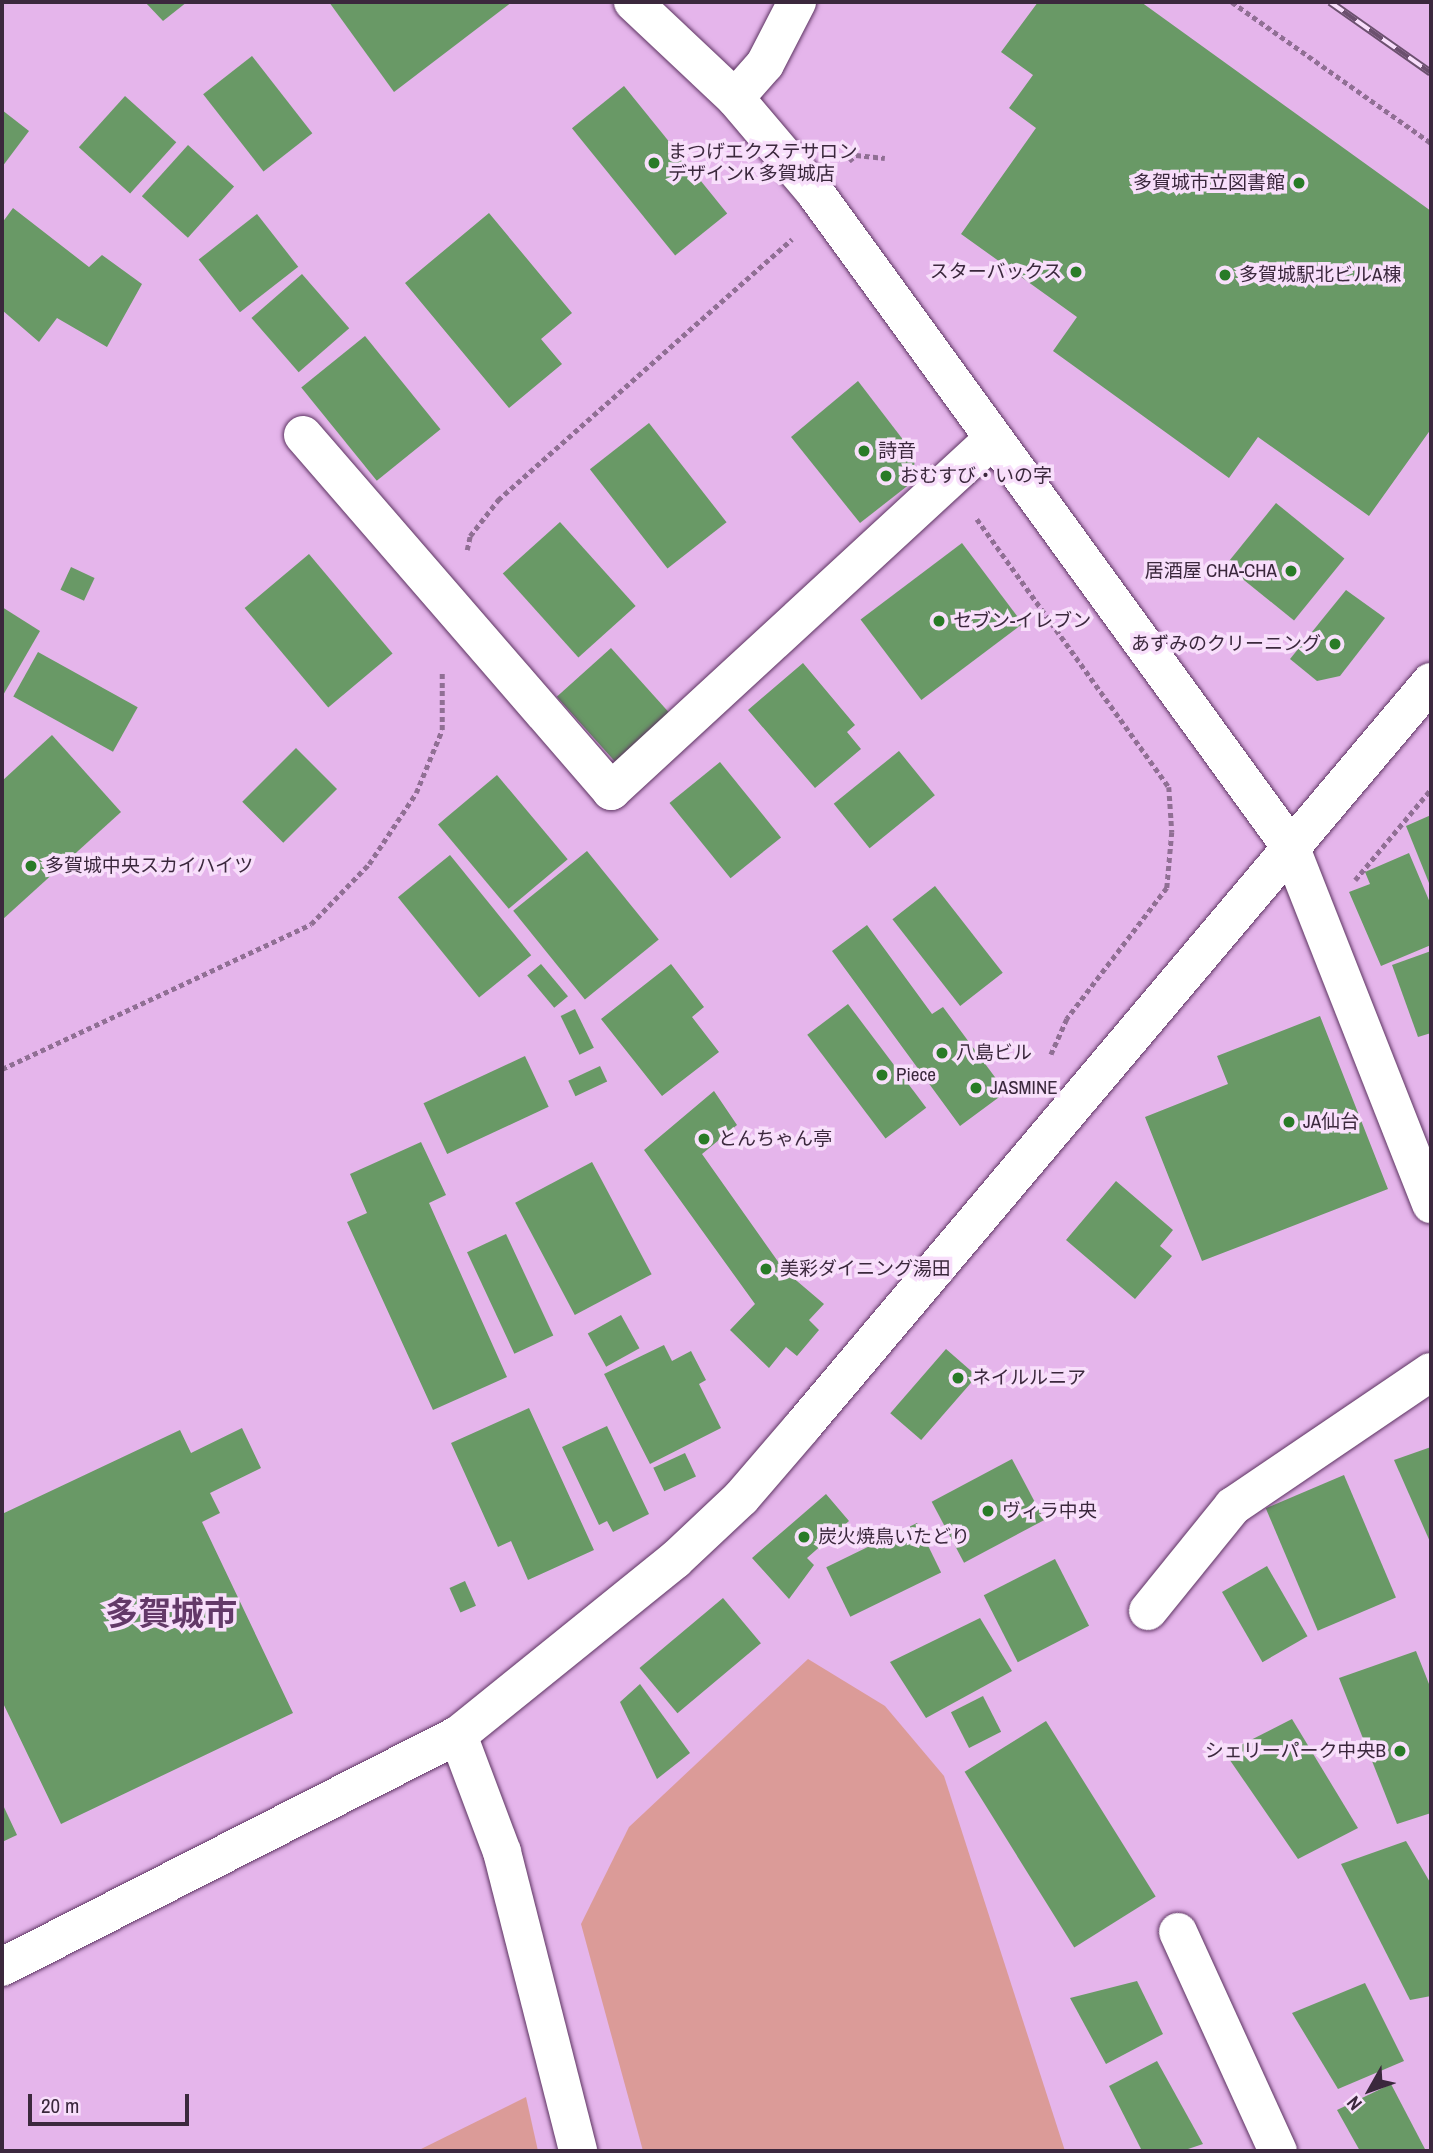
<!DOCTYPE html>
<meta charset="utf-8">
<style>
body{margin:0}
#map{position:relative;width:1433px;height:2153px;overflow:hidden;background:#e5b5eb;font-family:"Archivo Narrow","Noto Sans JP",sans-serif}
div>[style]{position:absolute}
.green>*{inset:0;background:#db9b98}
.building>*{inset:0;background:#699966;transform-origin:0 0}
.path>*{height:4.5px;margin-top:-2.25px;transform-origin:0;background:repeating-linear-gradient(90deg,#906f94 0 5px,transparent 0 8.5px)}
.roads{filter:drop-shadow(0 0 2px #5c3361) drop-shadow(0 0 2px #5c3361)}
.minor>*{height:38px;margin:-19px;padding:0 19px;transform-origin:19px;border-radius:19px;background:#fff}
.rail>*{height:8px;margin-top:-4px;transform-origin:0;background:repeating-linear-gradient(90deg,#f8dffb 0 16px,#6c516f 0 32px);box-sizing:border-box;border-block:2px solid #6c516f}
.dots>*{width:19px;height:19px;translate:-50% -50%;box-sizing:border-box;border:4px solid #f8dffb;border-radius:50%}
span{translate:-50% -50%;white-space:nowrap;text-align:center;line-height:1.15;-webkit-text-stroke:7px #f8dffb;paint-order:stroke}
.poi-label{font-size:19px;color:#3b283d}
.left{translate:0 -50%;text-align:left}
.right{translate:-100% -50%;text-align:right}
.town-label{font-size:33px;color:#633968;font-weight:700}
.frame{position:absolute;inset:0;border:4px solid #3b283d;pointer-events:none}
.north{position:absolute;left:1335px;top:2055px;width:70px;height:70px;-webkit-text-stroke:5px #f8dffb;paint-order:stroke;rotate:230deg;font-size:19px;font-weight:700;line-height:28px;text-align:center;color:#3b283d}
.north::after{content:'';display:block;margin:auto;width:24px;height:32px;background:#3b283d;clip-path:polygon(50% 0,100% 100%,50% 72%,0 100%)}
.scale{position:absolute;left:28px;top:2094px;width:161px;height:32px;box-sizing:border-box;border:4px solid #3b283d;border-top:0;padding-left:9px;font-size:21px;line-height:24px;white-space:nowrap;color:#3b283d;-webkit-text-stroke:5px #f8dffb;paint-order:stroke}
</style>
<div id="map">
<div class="green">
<div style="clip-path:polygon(808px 1659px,885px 1706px,944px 1776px,1065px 2151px,643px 2151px,581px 1924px,629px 1827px)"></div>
<div style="clip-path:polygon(526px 2097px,538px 2151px,417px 2151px)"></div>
</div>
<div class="building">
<div style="clip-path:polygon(145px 2px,187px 2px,163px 21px)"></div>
<div style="clip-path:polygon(329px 2px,512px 2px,394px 92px)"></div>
<div style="clip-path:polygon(1038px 2px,1141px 2px,1431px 211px,1431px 429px,1369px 516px,1258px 437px,1229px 478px,1053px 351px,1077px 317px,961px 234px,1036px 128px,1009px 108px,1033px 75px,1001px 52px)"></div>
<div style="left:252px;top:56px;width:98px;height:62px;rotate:52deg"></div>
<div style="left:624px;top:86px;width:164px;height:67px;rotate:51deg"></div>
<div style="left:125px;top:96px;width:69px;height:69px;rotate:42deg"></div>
<div style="clip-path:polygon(2px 110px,29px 131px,2px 167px)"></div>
<div style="left:188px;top:145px;width:62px;height:69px;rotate:42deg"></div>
<div style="clip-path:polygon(13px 208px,89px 267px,102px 255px,142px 284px,107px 347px,57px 318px,39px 342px,2px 310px,2px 223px)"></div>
<div style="clip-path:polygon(489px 213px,572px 313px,541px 339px,562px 364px,509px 408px,405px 283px)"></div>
<div style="left:257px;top:214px;width:67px;height:74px;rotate:52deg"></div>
<div style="left:302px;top:274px;width:72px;height:67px;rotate:49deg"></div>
<div style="left:365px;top:336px;width:120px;height:82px;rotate:51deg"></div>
<div style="clip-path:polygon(858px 381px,914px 454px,915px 480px,860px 523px,791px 437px)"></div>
<div style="left:649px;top:423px;width:126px;height:75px;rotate:52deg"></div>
<div style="left:1276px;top:503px;width:88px;height:80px;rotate:39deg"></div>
<div style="left:560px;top:522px;width:113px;height:77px;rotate:48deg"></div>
<div style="left:962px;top:543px;width:101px;height:127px;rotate:53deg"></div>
<div style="left:309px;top:554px;width:130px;height:84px;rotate:50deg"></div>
<div style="left:71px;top:567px;width:26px;height:25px;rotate:25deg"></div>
<div style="clip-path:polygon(1346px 590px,1385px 618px,1340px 676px,1317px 681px,1290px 659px)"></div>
<div style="clip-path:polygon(2px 607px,40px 631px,2px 697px)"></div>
<div style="left:611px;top:648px;width:91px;height:73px;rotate:48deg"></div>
<div style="left:38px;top:652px;width:114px;height:51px;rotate:29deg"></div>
<div style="clip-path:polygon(803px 663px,855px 725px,847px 732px,861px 749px,815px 788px,748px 710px)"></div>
<div style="clip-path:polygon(52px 735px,121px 812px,2px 920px,2px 781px)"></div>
<div style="left:296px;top:748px;width:58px;height:76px;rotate:45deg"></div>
<div style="left:899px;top:751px;width:57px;height:84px;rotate:51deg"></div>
<div style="left:720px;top:762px;width:97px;height:65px;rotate:51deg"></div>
<div style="left:497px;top:775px;width:110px;height:77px;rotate:50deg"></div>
<div style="clip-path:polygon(1431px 815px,1431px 888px,1406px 826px)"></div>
<div style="left:587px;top:851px;width:114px;height:95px;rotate:51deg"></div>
<div style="clip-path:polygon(1409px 853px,1431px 905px,1431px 945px,1381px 966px,1349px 892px,1370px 884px,1365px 872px)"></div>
<div style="left:450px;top:855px;width:129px;height:67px;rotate:51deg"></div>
<div style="left:935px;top:886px;width:110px;height:54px;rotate:52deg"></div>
<div style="clip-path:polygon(867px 925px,932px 1014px,943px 1007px,1006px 1092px,960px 1126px,832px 951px)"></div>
<div style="clip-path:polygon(1431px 951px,1431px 1033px,1418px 1037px,1392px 965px)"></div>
<div style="left:541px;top:964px;width:42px;height:18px;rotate:50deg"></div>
<div style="clip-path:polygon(671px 964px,704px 1007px,692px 1017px,719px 1052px,662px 1096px,601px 1019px)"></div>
<div style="left:848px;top:1004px;width:130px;height:51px;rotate:53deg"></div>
<div style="left:575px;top:1009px;width:43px;height:16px;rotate:64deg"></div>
<div style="clip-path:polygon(1320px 1016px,1388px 1189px,1202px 1261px,1145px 1117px,1228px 1084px,1217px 1056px)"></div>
<div style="left:525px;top:1056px;width:56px;height:112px;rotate:65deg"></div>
<div style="left:600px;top:1066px;width:17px;height:35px;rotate:65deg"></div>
<div style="clip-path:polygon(714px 1091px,737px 1125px,702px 1154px,784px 1270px,824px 1304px,809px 1320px,819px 1330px,797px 1356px,786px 1347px,769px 1368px,730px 1330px,755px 1304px,644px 1150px)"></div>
<div style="clip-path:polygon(421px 1142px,446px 1195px,429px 1203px,507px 1377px,433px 1410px,347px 1222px,367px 1213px,350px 1174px)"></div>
<div style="left:592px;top:1162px;width:127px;height:87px;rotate:62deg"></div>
<div style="clip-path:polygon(1116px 1181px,1173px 1230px,1160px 1246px,1172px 1256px,1135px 1299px,1066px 1240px)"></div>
<div style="left:506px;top:1234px;width:112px;height:43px;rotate:65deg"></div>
<div style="left:621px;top:1315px;width:38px;height:38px;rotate:61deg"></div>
<div style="clip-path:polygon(664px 1345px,672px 1361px,691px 1351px,706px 1380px,699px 1384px,721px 1428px,650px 1464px,604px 1374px)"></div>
<div style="left:946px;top:1349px;width:41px;height:85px;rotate:41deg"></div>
<div style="clip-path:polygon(529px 1408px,594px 1550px,528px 1580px,511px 1541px,498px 1547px,451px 1443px)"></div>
<div style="clip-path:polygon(607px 1426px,649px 1514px,613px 1532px,607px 1521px,599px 1525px,562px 1447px)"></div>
<div style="clip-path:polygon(242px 1428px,261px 1468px,210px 1493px,220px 1513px,202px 1522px,293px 1713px,61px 1824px,2px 1701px,2px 1514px,180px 1430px,191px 1453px)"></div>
<div style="clip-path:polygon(1431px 1447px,1431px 1544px,1394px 1460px)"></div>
<div style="left:685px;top:1453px;width:26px;height:35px;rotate:65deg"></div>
<div style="left:1012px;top:1459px;width:69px;height:91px;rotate:62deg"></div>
<div style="left:1344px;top:1475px;width:133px;height:85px;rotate:67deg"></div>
<div style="clip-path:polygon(826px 1494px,849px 1521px,807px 1558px,814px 1565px,789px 1599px,752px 1558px)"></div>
<div style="left:917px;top:1523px;width:55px;height:101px;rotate:64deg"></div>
<div style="left:1055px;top:1559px;width:75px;height:80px;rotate:63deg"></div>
<div style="left:1267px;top:1566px;width:81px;height:52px;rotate:60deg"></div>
<div style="left:465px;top:1581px;width:27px;height:17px;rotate:66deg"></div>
<div style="left:723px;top:1598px;width:59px;height:109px;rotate:50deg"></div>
<div style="clip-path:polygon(980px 1618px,1012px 1671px,926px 1718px,890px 1662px)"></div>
<div style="clip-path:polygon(1416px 1651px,1431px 1689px,1431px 1813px,1397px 1824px,1339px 1678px)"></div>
<div style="clip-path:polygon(640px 1684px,690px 1753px,657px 1779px,620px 1702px)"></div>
<div style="left:983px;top:1696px;width:40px;height:36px;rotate:63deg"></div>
<div style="clip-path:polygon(1292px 1719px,1358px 1828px,1298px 1859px,1225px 1753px)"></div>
<div style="left:1046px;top:1721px;width:207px;height:96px;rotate:58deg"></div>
<div style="clip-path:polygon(2px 1803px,17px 1835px,2px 1842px)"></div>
<div style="clip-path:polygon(1406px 1841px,1431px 1884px,1431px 1996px,1410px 2000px,1341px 1864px)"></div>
<div style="clip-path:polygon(1137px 1981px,1163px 2034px,1106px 2064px,1070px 1998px)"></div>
<div style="clip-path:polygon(1365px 1983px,1404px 2061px,1338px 2089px,1292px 2013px)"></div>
<div style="clip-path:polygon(1157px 2061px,1203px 2144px,1182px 2151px,1142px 2151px,1109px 2086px)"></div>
<div style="clip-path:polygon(1391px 2084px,1426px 2151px,1360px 2151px,1337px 2110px)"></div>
</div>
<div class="path">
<div style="left:1232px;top:2px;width:244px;rotate:35.3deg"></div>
<div style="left:849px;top:161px;width:9px;rotate:-41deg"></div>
<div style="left:856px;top:155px;width:29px;rotate:6deg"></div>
<div style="left:977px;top:519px;width:330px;rotate:54.4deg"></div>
<div style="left:1169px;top:787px;width:45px;rotate:86.2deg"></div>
<div style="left:1172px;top:832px;width:56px;rotate:95.1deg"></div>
<div style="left:1167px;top:888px;width:165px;rotate:127.4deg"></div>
<div style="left:1067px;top:1019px;width:39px;rotate:114deg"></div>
<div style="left:467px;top:550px;width:14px;rotate:-78deg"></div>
<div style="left:470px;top:536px;width:46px;rotate:-52.1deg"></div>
<div style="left:498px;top:500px;width:393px;rotate:-41.6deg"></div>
<div style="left:1355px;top:880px;width:119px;rotate:-50.1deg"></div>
<div style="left:2px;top:1069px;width:341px;rotate:-25.1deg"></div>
<div style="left:311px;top:924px;width:83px;rotate:-46deg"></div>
<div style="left:369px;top:864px;width:85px;rotate:-56.5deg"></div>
<div style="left:416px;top:793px;width:68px;rotate:-67.6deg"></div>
<div style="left:442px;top:730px;width:59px;rotate:-90deg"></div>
</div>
<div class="roads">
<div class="minor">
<div style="left:633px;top:2px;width:140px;rotate:43.3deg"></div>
<div style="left:735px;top:98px;width:122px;rotate:49.7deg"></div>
<div style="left:814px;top:191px;width:810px;rotate:53.99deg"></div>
<div style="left:1290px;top:846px;width:385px;rotate:68.5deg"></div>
<div style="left:735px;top:98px;width:45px;rotate:-48.6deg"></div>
<div style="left:765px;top:64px;width:70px;rotate:-62.7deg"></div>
<div style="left:303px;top:435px;width:471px;rotate:49.1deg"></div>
<div style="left:611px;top:791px;width:519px;rotate:-42.66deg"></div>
<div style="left:1148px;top:1611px;width:135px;rotate:-51deg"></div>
<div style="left:1233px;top:1506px;width:239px;rotate:-34.1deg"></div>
<div style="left:458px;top:1735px;width:125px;rotate:69.4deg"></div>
<div style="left:502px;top:1852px;width:309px;rotate:75.7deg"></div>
<div style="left:1178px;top:1932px;width:241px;rotate:65.5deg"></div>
<div style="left:2px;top:1967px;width:512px;rotate:-26.97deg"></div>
<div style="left:458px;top:1735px;width:279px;rotate:-38.9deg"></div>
<div style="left:675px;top:1560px;width:91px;rotate:-43.2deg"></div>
<div style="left:741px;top:1498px;width:94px;rotate:-49.3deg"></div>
<div style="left:802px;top:1427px;width:975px;rotate:-49.83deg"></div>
</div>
</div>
<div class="rail">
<div style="left:1330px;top:2px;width:123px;rotate:35.1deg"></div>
</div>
<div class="dots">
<div style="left:654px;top:163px;background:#297b27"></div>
<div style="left:1299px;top:183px;background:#297b27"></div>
<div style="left:1076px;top:272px;background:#297b27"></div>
<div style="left:1225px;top:275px;background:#297b27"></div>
<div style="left:864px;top:451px;background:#297b27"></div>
<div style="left:886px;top:476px;background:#297b27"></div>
<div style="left:1291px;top:571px;background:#297b27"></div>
<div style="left:939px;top:621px;background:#297b27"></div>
<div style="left:1335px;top:644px;background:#297b27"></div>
<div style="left:31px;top:866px;background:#297b27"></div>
<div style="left:942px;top:1053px;background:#297b27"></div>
<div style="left:882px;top:1075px;background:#297b27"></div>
<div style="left:976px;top:1088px;background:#297b27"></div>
<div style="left:1289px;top:1122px;background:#297b27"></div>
<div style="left:704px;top:1139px;background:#297b27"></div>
<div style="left:766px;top:1269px;background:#297b27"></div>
<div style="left:958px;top:1378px;background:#297b27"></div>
<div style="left:988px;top:1511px;background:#297b27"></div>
<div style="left:804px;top:1537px;background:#297b27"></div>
<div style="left:1400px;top:1751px;background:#297b27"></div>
</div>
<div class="poi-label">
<span class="left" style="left:668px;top:163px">まつげエクステサロン<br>デザインK 多賀城店</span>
<span class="right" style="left:1285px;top:183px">多賀城市立図書館</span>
<span class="right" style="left:1062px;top:272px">スターバックス</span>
<span class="left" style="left:1239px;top:275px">多賀城駅北ビルA棟</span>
<span class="left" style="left:878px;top:451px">詩音</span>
<span class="left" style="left:900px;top:476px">おむすび・いの字</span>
<span class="right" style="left:1277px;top:571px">居酒屋 CHA-CHA</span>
<span class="left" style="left:953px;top:621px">セブン-イレブン</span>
<span class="right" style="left:1321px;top:644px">あずみのクリーニング</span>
<span class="left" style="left:45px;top:866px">多賀城中央スカイハイツ</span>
<span class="left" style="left:956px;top:1053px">八島ビル</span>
<span class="left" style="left:896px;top:1075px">Piece</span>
<span class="left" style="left:990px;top:1088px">JASMINE</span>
<span class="left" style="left:1303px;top:1122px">JA仙台</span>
<span class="left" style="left:718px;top:1139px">とんちゃん亭</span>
<span class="left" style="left:780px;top:1269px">美彩ダイニング湯田</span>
<span class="left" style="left:972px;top:1378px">ネイルルニア</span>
<span class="left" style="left:1002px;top:1511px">ヴィラ中央</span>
<span class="left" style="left:818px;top:1537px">炭火焼鳥いたどり</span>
<span class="right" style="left:1386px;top:1751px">シェリーパーク中央B</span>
</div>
<div class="town-label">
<span style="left:171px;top:1614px">多賀城市</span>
</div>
<div class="frame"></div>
<div class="north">N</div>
<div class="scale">20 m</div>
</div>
